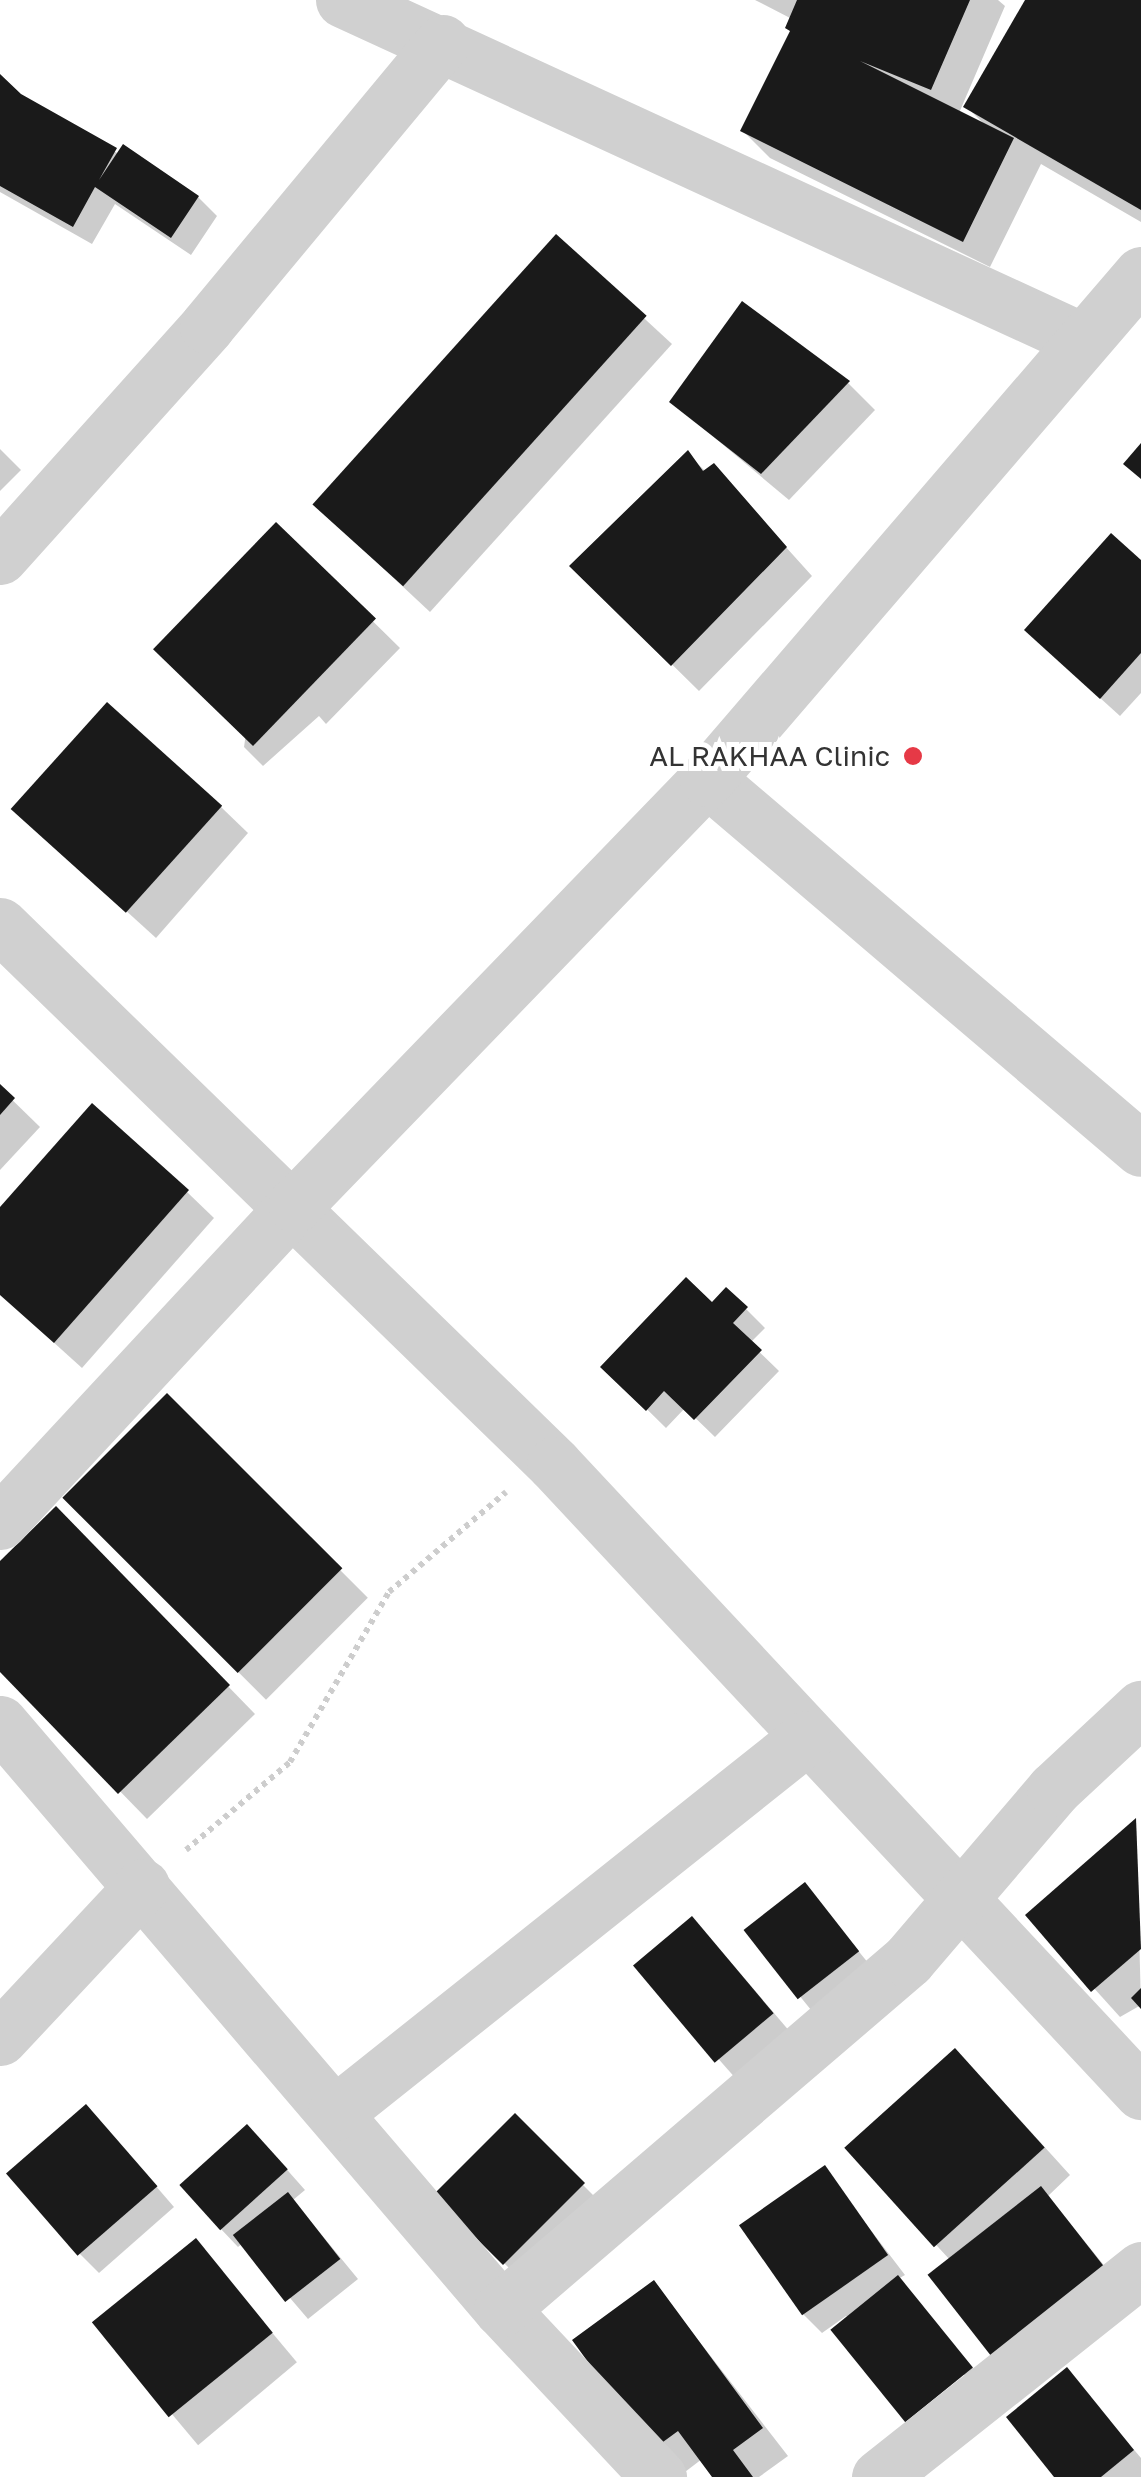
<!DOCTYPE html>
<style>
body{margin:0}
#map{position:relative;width:1141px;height:2477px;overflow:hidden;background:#fff;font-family:"Golos Text",sans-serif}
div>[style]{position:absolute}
.shadow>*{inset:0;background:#0003;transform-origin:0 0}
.building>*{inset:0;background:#1a1a1a;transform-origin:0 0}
.path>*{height:6px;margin-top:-3px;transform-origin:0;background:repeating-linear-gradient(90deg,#cdcdcd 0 5px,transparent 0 10px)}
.street>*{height:55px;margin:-27.5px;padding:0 27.5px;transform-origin:27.5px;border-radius:27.5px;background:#d0d0d0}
.dots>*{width:28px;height:28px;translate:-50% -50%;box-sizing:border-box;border:5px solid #fff;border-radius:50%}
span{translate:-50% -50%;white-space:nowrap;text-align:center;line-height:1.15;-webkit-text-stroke:10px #fff;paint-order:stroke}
.poi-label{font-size:28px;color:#333}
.right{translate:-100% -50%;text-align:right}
</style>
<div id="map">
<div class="shadow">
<div style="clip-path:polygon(755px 0,998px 0,1005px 6px,959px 113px,985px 125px,966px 106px,1028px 0,1141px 0,1141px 222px,1041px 164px,990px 267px,770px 158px,743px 131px,792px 32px,792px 19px)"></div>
<div style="clip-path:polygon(0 78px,29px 105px,198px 197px,217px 216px,191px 255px,115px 204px,92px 244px,0 192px)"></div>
<div style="clip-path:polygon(556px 237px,672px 344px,430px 612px,339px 527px)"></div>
<div style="clip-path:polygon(848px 383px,875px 410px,789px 500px,672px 402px)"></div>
<div style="clip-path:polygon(0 449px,21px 470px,0 491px)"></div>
<div style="clip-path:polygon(688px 454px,706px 472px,714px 467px,812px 576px,699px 691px,572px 566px)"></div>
<div style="clip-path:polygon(276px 526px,400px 648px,326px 724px,319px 716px,263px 766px,244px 747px)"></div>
<div style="clip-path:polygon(1141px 563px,1141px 693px,1120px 716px,1046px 649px)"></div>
<div style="clip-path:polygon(221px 807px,248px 833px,156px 938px,15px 810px)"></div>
<div style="clip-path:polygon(0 1088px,40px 1127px,0 1170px)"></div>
<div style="clip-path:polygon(187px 1192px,214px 1218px,82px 1368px,0 1294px,0 1211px)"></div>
<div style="clip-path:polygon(712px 1305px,746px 1309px,765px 1328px,750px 1343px,779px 1371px,715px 1437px,685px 1408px,666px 1428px,604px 1367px)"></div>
<div style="left:167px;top:1397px;width:284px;height:144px;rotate:45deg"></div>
<div style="clip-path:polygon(82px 1536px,255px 1714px,147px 1819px,0 1668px,0 1564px)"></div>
<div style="clip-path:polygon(1136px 1821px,1141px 2005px,1120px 2017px,1028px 1915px)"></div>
<div style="left:805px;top:1885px;width:112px;height:74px;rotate:51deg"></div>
<div style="clip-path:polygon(710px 1938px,791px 2033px,737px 2080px,637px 1966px)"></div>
<div style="clip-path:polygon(982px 2078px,1070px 2175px,1048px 2196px,1136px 2305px,950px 2260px,848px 2149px)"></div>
<div style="left:515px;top:2117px;width:123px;height:111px;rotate:45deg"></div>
<div style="clip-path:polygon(104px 2126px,174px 2207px,99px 2273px,80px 2254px)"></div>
<div style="clip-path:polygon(266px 2146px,305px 2190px,293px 2200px,358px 2279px,308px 2319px,243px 2243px,238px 2247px,220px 2228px)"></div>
<div style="clip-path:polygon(824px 2169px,905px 2275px,898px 2279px,990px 2388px,846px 2316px,822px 2333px,803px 2314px)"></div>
<div style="left:196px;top:2242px;width:157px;height:129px;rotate:50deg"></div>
<div style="clip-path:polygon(654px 2283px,788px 2456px,759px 2477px,715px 2477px,702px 2459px,681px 2475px,576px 2341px)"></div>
<div style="clip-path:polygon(1067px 2371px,1141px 2458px,1141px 2477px,1057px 2477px)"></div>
</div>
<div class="building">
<div style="clip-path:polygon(797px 0,970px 0,931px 90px,860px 61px,1014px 138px,963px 242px,740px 131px,790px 31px,785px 28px)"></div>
<div style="clip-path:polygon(1025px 0,1141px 0,1141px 210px,963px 107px)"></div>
<div style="clip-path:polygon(0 74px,21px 94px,117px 148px,99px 180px,123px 144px,199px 196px,171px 238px,95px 187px,73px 227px,0 186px)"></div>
<div style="left:556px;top:234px;width:122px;height:364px;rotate:42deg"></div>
<div style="clip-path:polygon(742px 301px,850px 381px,761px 474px,669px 402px)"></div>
<div style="clip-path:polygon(1141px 443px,1141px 479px,1123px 464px)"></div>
<div style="clip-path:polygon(688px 450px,703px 471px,714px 463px,787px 547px,671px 666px,569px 566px)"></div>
<div style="left:276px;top:522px;width:139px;height:177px;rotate:44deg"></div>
<div style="clip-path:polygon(1111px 533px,1141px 560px,1141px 653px,1100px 699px,1024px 630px)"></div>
<div style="left:107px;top:702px;width:155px;height:144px;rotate:42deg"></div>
<div style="clip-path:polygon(0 1084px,15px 1098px,0 1115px)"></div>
<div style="clip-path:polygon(92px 1103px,189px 1190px,54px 1343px,0 1295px,0 1207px)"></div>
<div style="clip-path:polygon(686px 1277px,712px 1302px,726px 1287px,748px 1307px,733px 1323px,762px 1350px,694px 1420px,664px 1391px,646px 1411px,600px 1367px)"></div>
<div style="left:167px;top:1393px;width:248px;height:148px;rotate:45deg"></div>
<div style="clip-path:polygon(56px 1506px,230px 1685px,118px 1794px,0 1672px,0 1561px)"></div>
<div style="clip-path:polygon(1136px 1818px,1141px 1949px,1091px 1992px,1025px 1915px)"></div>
<div style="left:805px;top:1882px;width:88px;height:78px;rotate:52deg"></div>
<div style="left:692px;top:1916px;width:127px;height:77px;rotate:50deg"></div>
<div style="clip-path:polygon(1141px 1988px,1141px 2009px,1131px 1998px)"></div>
<div style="left:955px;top:2048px;width:134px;height:149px;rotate:48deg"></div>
<div style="left:86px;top:2104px;width:109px;height:106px;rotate:49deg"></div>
<div style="left:515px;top:2113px;width:99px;height:116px;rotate:45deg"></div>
<div style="left:247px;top:2124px;width:61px;height:91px;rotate:48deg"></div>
<div style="left:825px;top:2165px;width:110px;height:105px;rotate:55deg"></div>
<div style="left:1041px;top:2186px;width:115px;height:144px;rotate:52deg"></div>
<div style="left:288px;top:2192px;width:85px;height:70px;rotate:52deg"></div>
<div style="left:196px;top:2238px;width:122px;height:134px;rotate:51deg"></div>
<div style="left:898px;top:2275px;width:119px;height:87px;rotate:51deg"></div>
<div style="clip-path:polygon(654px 2280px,763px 2428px,733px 2450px,753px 2477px,712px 2477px,678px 2431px,652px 2450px,572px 2340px)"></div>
<div style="clip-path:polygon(1067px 2367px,1134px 2450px,1101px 2477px,1054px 2477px,1006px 2417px)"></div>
</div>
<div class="path">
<div style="left:186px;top:1850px;width:136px;rotate:-40.2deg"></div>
<div style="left:290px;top:1762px;width:197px;rotate:-59.8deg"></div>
<div style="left:389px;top:1592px;width:154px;rotate:-40.5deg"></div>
</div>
<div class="street">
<div style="left:343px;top:0;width:811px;rotate:24.7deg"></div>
<div style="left:0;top:557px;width:310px;rotate:-48.1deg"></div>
<div style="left:207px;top:326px;width:369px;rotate:-50.3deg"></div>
<div style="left:707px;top:779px;width:570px;rotate:40.45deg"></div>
<div style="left:0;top:925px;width:773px;rotate:44.21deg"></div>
<div style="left:554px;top:1464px;width:860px;rotate:46.93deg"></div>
<div style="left:0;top:1522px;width:433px;rotate:-47.1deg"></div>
<div style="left:295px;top:1205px;width:593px;rotate:-45.96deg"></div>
<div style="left:707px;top:779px;width:666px;rotate:-49.32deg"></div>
<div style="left:0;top:1723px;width:771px;rotate:49.47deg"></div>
<div style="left:501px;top:2309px;width:231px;rotate:46.8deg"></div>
<div style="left:0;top:2038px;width:208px;rotate:-46.9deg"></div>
<div style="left:335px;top:2113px;width:602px;rotate:-38.53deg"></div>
<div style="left:501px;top:2309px;width:536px;rotate:-40.61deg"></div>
<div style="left:908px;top:1960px;width:225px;rotate:-49.5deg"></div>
<div style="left:1054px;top:1789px;width:119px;rotate:-43deg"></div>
<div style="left:879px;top:2477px;width:335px;rotate:-38.4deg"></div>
</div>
<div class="dots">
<div style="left:913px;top:756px;background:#e63946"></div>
</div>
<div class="poi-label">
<span class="right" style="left:890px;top:756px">AL RAKHAA Clinic</span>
</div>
</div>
